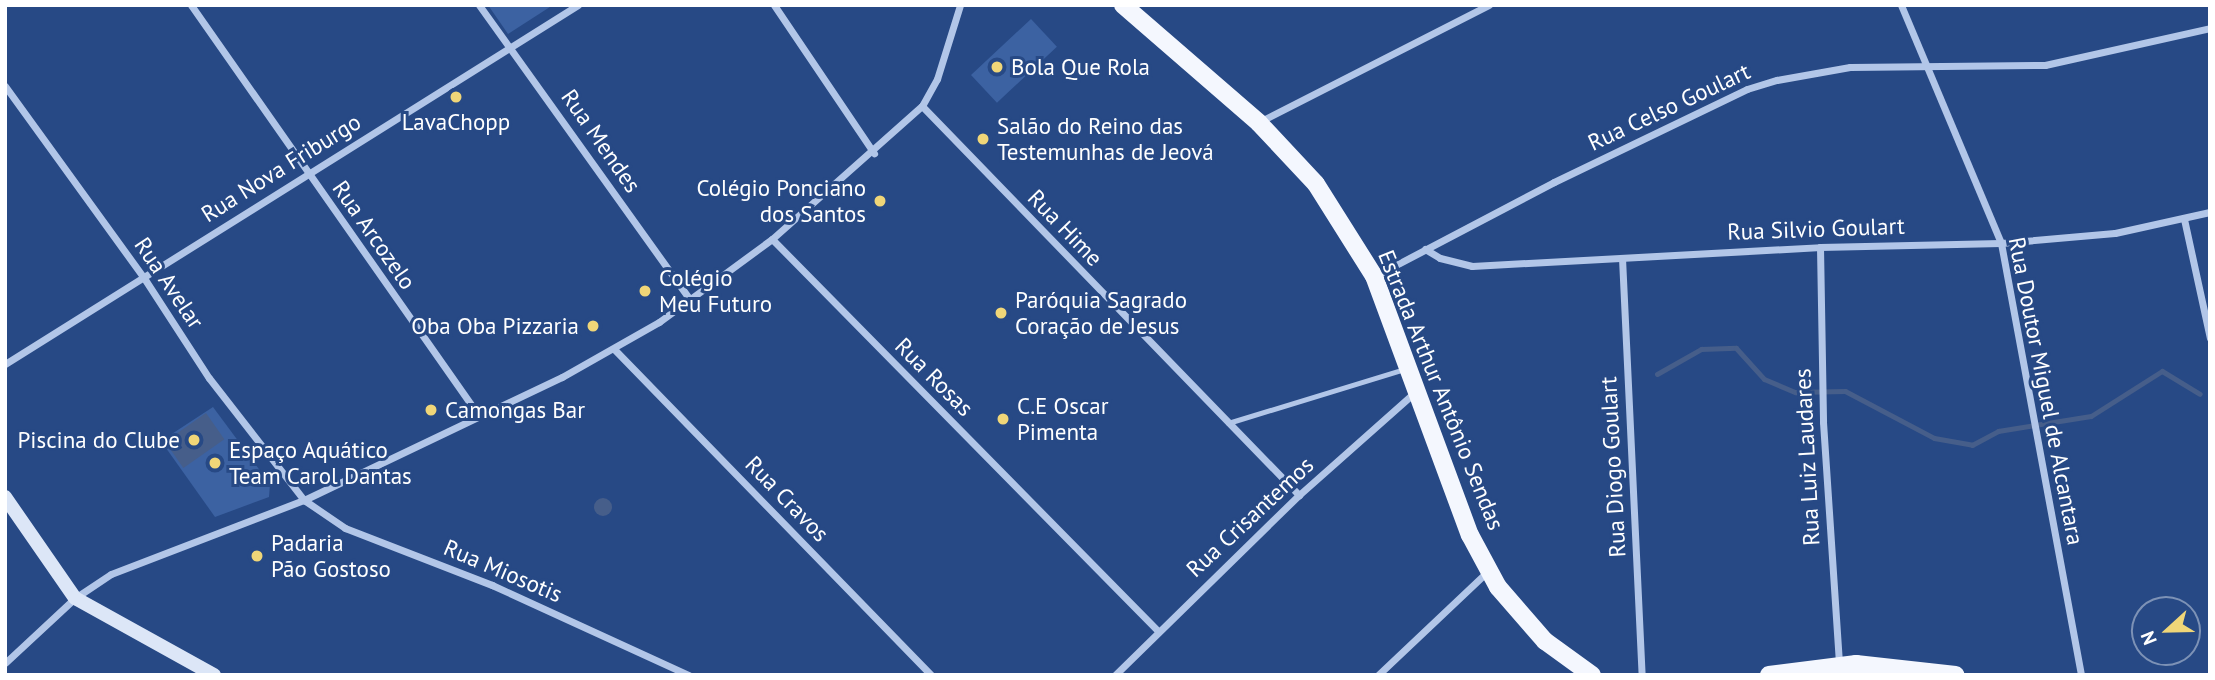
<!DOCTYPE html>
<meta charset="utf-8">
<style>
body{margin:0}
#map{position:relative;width:2215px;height:680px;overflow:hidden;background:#274985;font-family:"PT Sans",sans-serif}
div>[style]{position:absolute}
.green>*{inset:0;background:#3c62a2;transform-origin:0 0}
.water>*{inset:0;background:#465e8a;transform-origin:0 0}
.round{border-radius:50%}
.stream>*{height:5px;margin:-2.5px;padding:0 2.5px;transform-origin:2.5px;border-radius:2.5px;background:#465e8a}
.lane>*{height:5px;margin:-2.5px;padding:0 2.5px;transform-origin:2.5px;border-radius:2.5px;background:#b2c6e8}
.street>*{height:7px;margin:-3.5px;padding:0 3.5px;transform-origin:3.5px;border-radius:3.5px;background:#b2c6e8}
.secondary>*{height:14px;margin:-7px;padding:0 7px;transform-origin:7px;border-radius:7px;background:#dce6f7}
.primary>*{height:18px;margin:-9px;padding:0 9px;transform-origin:9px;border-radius:9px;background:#f4f7fe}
.dots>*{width:19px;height:19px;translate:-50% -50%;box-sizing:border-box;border:4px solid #274985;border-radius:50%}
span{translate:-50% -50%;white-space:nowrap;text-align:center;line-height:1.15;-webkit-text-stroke:6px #274985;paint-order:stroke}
.poi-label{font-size:23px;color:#fff}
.left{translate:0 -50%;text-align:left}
.right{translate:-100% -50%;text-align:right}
.street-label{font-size:23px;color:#fff}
.frame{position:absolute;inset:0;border:7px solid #fff;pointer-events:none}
.north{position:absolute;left:2131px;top:596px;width:70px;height:70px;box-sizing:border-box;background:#274985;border:2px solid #7d92b6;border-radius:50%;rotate:248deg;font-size:19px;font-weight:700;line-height:28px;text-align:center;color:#fff}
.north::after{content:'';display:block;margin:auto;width:24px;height:32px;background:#f0d678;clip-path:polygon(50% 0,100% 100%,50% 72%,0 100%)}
</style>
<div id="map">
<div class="green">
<div style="clip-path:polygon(488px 5px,553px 5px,508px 34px)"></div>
<div style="left:1031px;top:19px;width:38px;height:82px;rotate:47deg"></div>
<div style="clip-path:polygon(213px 407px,270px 484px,269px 497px,215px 517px,161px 441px)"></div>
</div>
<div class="water">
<div style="left:206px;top:413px;width:32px;height:50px;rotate:55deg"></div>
<div class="round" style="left:594px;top:498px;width:18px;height:18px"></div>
</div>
<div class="stream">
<div style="left:1657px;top:374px;width:51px;rotate:-29.6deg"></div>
<div style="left:1701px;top:349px;width:35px;rotate:-2deg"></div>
<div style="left:1736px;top:348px;width:42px;rotate:47.9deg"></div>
<div style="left:1764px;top:379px;width:34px;rotate:23deg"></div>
<div style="left:1795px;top:392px;width:50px;rotate:-1.1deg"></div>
<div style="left:1845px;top:391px;width:101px;rotate:27.8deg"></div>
<div style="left:1934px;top:438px;width:39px;rotate:10deg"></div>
<div style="left:1972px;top:445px;width:30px;rotate:-28deg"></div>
<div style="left:1998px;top:431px;width:94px;rotate:-9.2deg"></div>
<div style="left:2091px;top:416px;width:84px;rotate:-32.4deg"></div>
<div style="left:2162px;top:371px;width:44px;rotate:31.2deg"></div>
</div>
<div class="lane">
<div style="left:1228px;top:423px;width:185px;rotate:-17deg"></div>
</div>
<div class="street">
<div style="left:191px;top:5px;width:502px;rotate:54.98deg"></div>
<div style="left:479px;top:5px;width:363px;rotate:54.4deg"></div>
<div style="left:774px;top:5px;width:179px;rotate:56deg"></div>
<div style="left:1901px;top:5px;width:258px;rotate:67.2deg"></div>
<div style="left:2001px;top:243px;width:439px;rotate:79.5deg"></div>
<div style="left:5px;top:86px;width:237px;rotate:54.1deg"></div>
<div style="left:144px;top:278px;width:119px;rotate:57deg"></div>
<div style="left:209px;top:378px;width:155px;rotate:52.1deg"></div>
<div style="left:304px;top:500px;width:50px;rotate:34.3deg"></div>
<div style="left:345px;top:528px;width:158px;rotate:21.2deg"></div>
<div style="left:492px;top:585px;width:217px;rotate:24.6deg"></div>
<div style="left:922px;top:106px;width:542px;rotate:45.9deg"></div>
<div style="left:1259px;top:122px;width:258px;rotate:-27deg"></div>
<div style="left:2184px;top:219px;width:122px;rotate:77.7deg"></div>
<div style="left:772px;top:239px;width:550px;rotate:45.44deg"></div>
<div style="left:1820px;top:247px;width:175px;rotate:89deg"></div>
<div style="left:1823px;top:422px;width:244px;rotate:86.2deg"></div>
<div style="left:1425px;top:249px;width:17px;rotate:31deg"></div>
<div style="left:1440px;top:258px;width:33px;rotate:14deg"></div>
<div style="left:1472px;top:266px;width:349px;rotate:-3.1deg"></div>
<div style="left:1820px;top:247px;width:181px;rotate:-1.3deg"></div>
<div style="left:2001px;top:243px;width:114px;rotate:-5deg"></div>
<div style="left:2115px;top:233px;width:97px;rotate:-12.5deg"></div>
<div style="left:1622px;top:258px;width:417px;rotate:87.3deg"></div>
<div style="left:1375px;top:276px;width:202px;rotate:-27.7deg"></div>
<div style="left:1554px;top:182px;width:214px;rotate:-25.7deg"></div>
<div style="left:1747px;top:89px;width:31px;rotate:-17deg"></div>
<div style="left:1777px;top:80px;width:74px;rotate:-10.1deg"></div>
<div style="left:1850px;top:67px;width:195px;rotate:-0.6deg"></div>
<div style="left:2045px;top:65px;width:169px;rotate:-12.6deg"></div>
<div style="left:615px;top:350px;width:453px;rotate:45.8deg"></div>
<div style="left:5px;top:364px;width:676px;rotate:-32.07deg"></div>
<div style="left:5px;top:663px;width:96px;rotate:-42.9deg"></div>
<div style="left:75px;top:598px;width:43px;rotate:-33.7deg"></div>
<div style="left:111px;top:574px;width:207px;rotate:-21deg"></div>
<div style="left:304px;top:500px;width:286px;rotate:-25.5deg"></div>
<div style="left:562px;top:377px;width:112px;rotate:-29.6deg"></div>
<div style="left:659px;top:322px;width:140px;rotate:-36.3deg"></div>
<div style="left:772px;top:239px;width:200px;rotate:-41.6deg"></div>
<div style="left:922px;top:106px;width:31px;rotate:-61deg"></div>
<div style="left:937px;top:79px;width:77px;rotate:-72.7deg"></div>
<div style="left:1115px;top:675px;width:257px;rotate:-44.4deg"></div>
<div style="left:1299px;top:495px;width:155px;rotate:-41.6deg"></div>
<div style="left:1378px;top:675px;width:151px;rotate:-43.4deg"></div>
</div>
<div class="secondary">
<div style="left:5px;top:497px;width:123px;rotate:55.3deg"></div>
<div style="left:75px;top:598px;width:159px;rotate:29deg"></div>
</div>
<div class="primary">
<div style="left:1123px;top:5px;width:180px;rotate:40.9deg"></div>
<div style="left:1259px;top:123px;width:83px;rotate:46.9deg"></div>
<div style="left:1316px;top:184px;width:109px;rotate:57.8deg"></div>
<div style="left:1374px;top:276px;width:276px;rotate:69.7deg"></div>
<div style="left:1470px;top:535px;width:59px;rotate:61.7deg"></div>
<div style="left:1498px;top:587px;width:72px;rotate:49deg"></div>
<div style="left:1545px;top:641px;width:58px;rotate:35.9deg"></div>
<div style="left:1769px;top:675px;width:88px;rotate:-7.2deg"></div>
<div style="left:1856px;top:664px;width:100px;rotate:6.3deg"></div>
</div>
<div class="dots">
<div style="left:997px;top:67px;background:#f0d678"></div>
<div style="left:456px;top:97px;background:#f0d678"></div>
<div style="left:983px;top:139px;background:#f0d678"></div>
<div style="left:880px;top:201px;background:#f0d678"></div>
<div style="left:645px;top:291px;background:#f0d678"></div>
<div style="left:1001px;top:313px;background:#f0d678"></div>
<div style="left:593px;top:326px;background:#f0d678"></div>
<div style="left:431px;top:410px;background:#f0d678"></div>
<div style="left:1003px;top:419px;background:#f0d678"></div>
<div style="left:194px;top:440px;background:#f0d678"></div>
<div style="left:215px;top:463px;background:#f0d678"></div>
<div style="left:257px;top:556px;background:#f0d678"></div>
</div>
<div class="poi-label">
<span class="left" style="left:1011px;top:67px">Bola Que Rola</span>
<span style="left:456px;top:122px">LavaChopp</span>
<span class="left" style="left:997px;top:139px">Salão do Reino das<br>Testemunhas de Jeová</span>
<span class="right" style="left:866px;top:201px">Colégio Ponciano<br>dos Santos</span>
<span class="left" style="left:659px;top:291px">Colégio<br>Meu Futuro</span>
<span class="left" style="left:1015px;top:313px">Paróquia Sagrado<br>Coração de Jesus</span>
<span class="right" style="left:579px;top:326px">Oba Oba Pizzaria</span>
<span class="left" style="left:1017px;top:419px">C.E Oscar<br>Pimenta</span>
<span class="left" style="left:445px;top:410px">Camongas Bar</span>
<span class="right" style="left:180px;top:440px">Piscina do Clube</span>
<span class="left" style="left:229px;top:463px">Espaço Aquático<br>Team Carol Dantas</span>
<span class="left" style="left:271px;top:556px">Padaria<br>Pão Gostoso</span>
</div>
<div class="street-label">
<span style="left:1669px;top:107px;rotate:-25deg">Rua Celso Goulart</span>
<span style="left:601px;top:141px;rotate:55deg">Rua Mendes</span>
<span style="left:281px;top:168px;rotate:-32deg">Rua Nova Friburgo</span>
<span style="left:1065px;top:228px;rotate:46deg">Rua Hime</span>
<span style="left:1816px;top:229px;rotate:-2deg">Rua Silvio Goulart</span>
<span style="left:374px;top:235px;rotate:55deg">Rua Arcozelo</span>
<span style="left:169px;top:283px;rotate:56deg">Rua Avelar</span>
<span style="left:934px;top:377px;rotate:45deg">Rua Rosas</span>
<span style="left:1441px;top:390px;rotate:68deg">Estrada Arthur Antônio Sendas</span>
<span style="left:2046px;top:391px;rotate:79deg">Rua Doutor Miguel de Alcantara</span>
<span style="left:1807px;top:457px;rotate:-93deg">Rua Luiz Laudares</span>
<span style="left:1613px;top:467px;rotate:-93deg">Rua Diogo Goulart</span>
<span style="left:787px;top:499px;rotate:46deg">Rua Cravos</span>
<span style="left:1250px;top:517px;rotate:-43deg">Rua Crisantemos</span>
<span style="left:503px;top:571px;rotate:23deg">Rua Miosotis</span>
</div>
<div class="frame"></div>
<div class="north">N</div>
</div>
